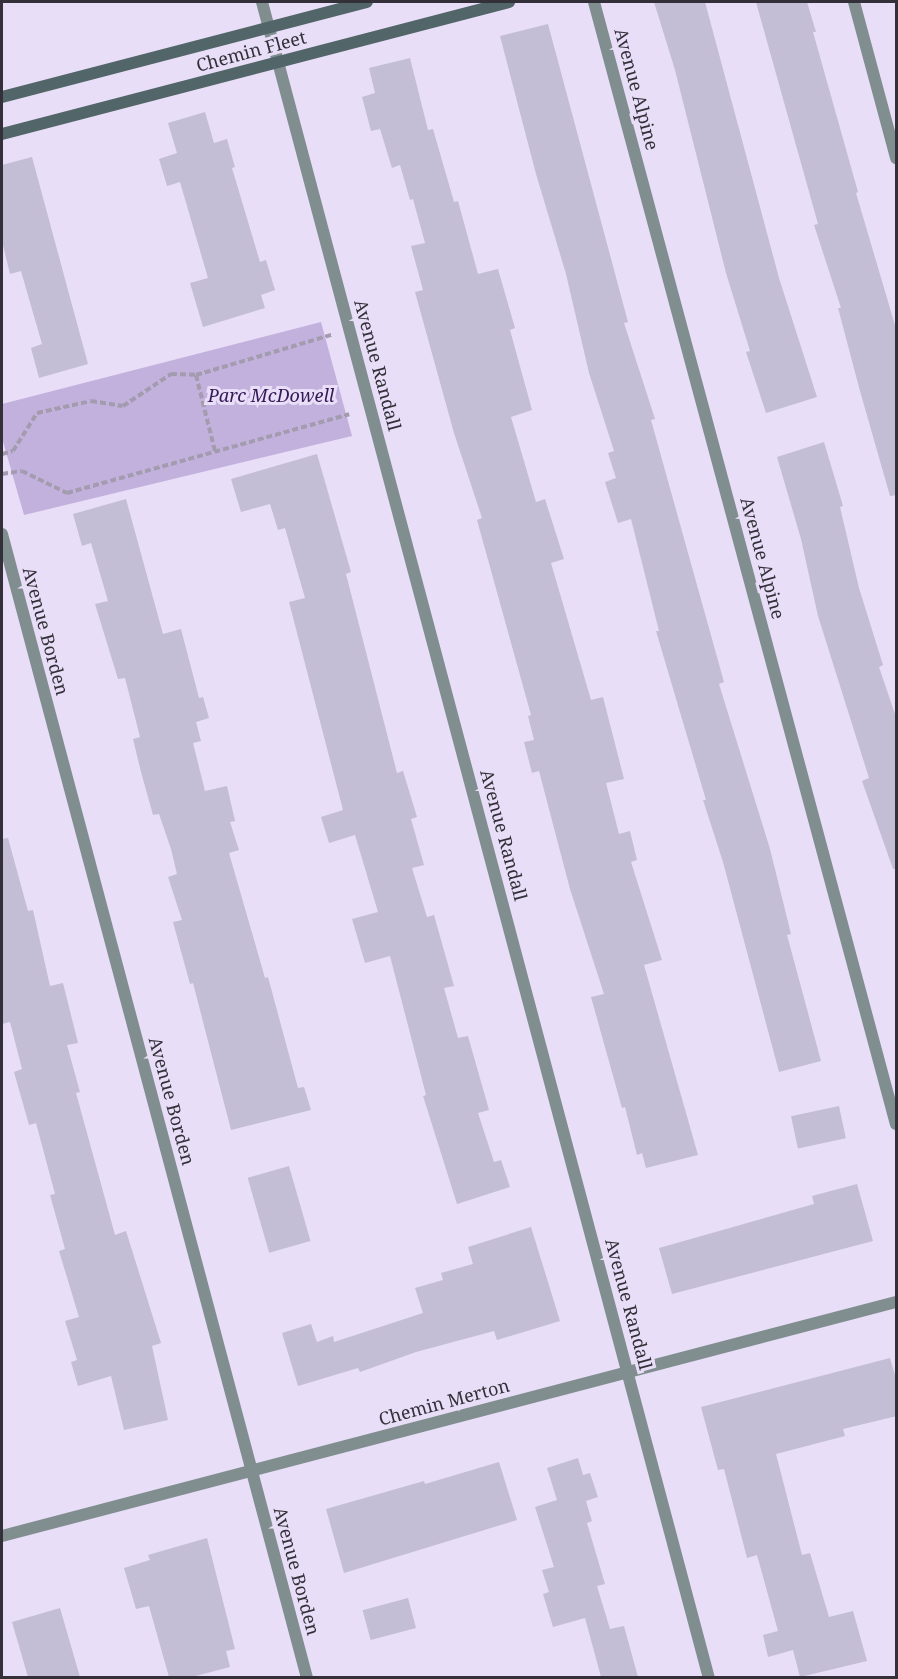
<!DOCTYPE html>
<style>
body{margin:0}
#map{position:relative;width:898px;height:1679px;overflow:hidden;background:#e8def7;font-family:"Noto Serif",serif}
div>[style]{position:absolute}
.green>*{inset:0;background:#c2b0dd}
.building>*{inset:0;background:#c3bdd5;transform-origin:0 0}
.path>*{height:4px;margin-top:-2px;transform-origin:0;background:repeating-linear-gradient(90deg,#a39bae 0 6px,transparent 0 9px)}
.minor>*{height:12px;margin:-6px;padding:0 6px;transform-origin:6px;border-radius:6px;background:#818e90}
.secondary>*{height:12px;margin:-6px;padding:0 6px;transform-origin:6px;border-radius:6px;background:#526568}
span{translate:-50% -50%;white-space:nowrap;text-align:center;line-height:1.15;-webkit-text-stroke:6px #e8def7;paint-order:stroke}
.street-label{font-size:18px;color:#333039}
.park-label{font-size:18px;color:#361856;font-style:italic}
.frame{position:absolute;inset:0;border:3px solid #333039;pointer-events:none}
</style>
<div id="map">
<div class="green">
<div style="clip-path:polygon(321px 322px,352px 436px,24px 515px,2px 438px,2px 404px)"></div>
</div>
<div class="building">
<div style="clip-path:polygon(654px 2px,705px 2px,779px 278px,817px 397px,766px 413px,746px 352px,750px 351px,726px 273px,675px 70px)"></div>
<div style="clip-path:polygon(756px 2px,807px 2px,816px 32px,813px 32px,858px 192px,856px 193px,897px 332px,897px 495px,890px 496px,860px 391px,838px 308px,841px 308px,814px 225px,818px 224px)"></div>
<div style="clip-path:polygon(548px 24px,628px 322px,624px 323px,655px 419px,651px 420px,724px 682px,719px 684px,770px 849px,791px 934px,787px 935px,821px 1061px,779px 1072px,723px 862px,703px 800px,706px 800px,656px 631px,659px 631px,631px 519px,618px 523px,605px 482px,616px 478px,608px 453px,614px 451px,589px 373px,566px 274px,536px 174px,500px 36px)"></div>
<div style="clip-path:polygon(410px 58px,428px 130px,433px 129px,454px 202px,458px 201px,478px 274px,498px 269px,515px 328px,510px 330px,532px 410px,511px 417px,536px 502px,545px 499px,564px 559px,551px 563px,591px 700px,603px 697px,624px 779px,606px 783px,619px 834px,630px 831px,637px 860px,631px 862px,662px 960px,644px 965px,698px 1155px,646px 1168px,642px 1153px,637px 1155px,625px 1107px,622px 1108px,591px 997px,604px 994px,570px 889px,539px 771px,532px 773px,524px 742px,534px 740px,528px 716px,531px 715px,477px 520px,482px 518px,454px 433px,415px 292px,423px 290px,411px 246px,425px 243px,413px 199px,410px 200px,400px 165px,392px 168px,380px 129px,371px 131px,362px 97px,375px 93px,369px 68px)"></div>
<div style="clip-path:polygon(205px 112px,214px 143px,227px 139px,235px 167px,232px 168px,260px 262px,266px 260px,275px 290px,261px 295px,265px 308px,203px 327px,190px 283px,208px 278px,180px 182px,167px 186px,159px 159px,177px 153px,168px 123px)"></div>
<div style="clip-path:polygon(32px 157px,88px 364px,39px 378px,31px 348px,42px 344px,21px 271px,10px 274px,2px 241px,2px 165px)"></div>
<div style="clip-path:polygon(824px 442px,843px 506px,840px 507px,859px 588px,883px 665px,879px 667px,897px 720px,897px 869px,893px 869px,862px 781px,869px 778px,818px 616px,801px 539px,777px 457px)"></div>
<div style="clip-path:polygon(317px 454px,351px 572px,346px 574px,397px 773px,403px 771px,417px 817px,411px 819px,424px 865px,412px 868px,427px 917px,434px 915px,454px 986px,444px 988px,458px 1038px,468px 1036px,489px 1110px,478px 1113px,494px 1162px,501px 1160px,510px 1187px,457px 1204px,423px 1096px,426px 1095px,390px 956px,365px 963px,352px 919px,378px 912px,355px 835px,329px 843px,321px 817px,343px 810px,289px 602px,305px 598px,285px 528px,278px 530px,270px 504px,241px 512px,231px 479px)"></div>
<div style="clip-path:polygon(126px 499px,163px 634px,181px 629px,199px 698px,203px 697px,209px 718px,196px 722px,201px 741px,193px 743px,205px 791px,227px 786px,235px 821px,230px 822px,239px 850px,229px 853px,265px 978px,268px 977px,298px 1088px,304px 1087px,311px 1110px,231px 1130px,193px 983px,190px 984px,173px 922px,182px 920px,168px 877px,177px 874px,171px 849px,159px 814px,153px 815px,141px 772px,133px 739px,140px 737px,125px 678px,118px 679px,95px 604px,108px 601px,91px 543px,82px 546px,73px 514px)"></div>
<div style="clip-path:polygon(8px 838px,28px 911px,33px 910px,50px 986px,63px 983px,78px 1043px,67px 1045px,80px 1092px,76px 1093px,115px 1235px,126px 1231px,161px 1343px,152px 1346px,168px 1420px,124px 1430px,111px 1376px,78px 1386px,71px 1362px,77px 1360px,65px 1321px,79px 1317px,59px 1251px,65px 1249px,50px 1195px,55px 1194px,36px 1123px,29px 1125px,14px 1072px,22px 1069px,10px 1022px,2px 1024px,2px 839px)"></div>
<div style="left:839px;top:1106px;width:33px;height:49px;rotate:78deg"></div>
<div style="left:289px;top:1166px;width:78px;height:43px;rotate:74deg"></div>
<div style="clip-path:polygon(857px 1184px,873px 1241px,672px 1294px,659px 1248px,814px 1204px,812px 1196px)"></div>
<div style="clip-path:polygon(531px 1227px,560px 1321px,497px 1340px,494px 1331px,416px 1352px,360px 1372px,358px 1368px,298px 1386px,282px 1333px,311px 1324px,317px 1342px,333px 1336px,334px 1342px,423px 1313px,415px 1288px,443px 1280px,441px 1273px,473px 1264px,468px 1247px)"></div>
<div style="clip-path:polygon(890px 1358px,897px 1382px,897px 1416px,843px 1429px,845px 1436px,776px 1454px,802px 1555px,810px 1553px,829px 1617px,853px 1611px,867px 1661px,800px 1677px,793px 1650px,768px 1657px,763px 1635px,778px 1631px,757px 1555px,747px 1558px,724px 1469px,718px 1470px,701px 1407px)"></div>
<div style="clip-path:polygon(578px 1458px,583px 1475px,590px 1473px,598px 1497px,586px 1501px,592px 1521px,587px 1523px,605px 1584px,597px 1586px,610px 1629px,624px 1626px,638px 1677px,601px 1677px,585px 1618px,553px 1627px,543px 1594px,549px 1592px,542px 1570px,554px 1567px,535px 1507px,557px 1500px,547px 1468px)"></div>
<div style="clip-path:polygon(499px 1462px,517px 1520px,344px 1573px,326px 1509px,424px 1481px,425px 1484px)"></div>
<div style="clip-path:polygon(207px 1538px,235px 1649px,226px 1651px,230px 1667px,192px 1677px,169px 1677px,149px 1606px,136px 1609px,124px 1568px,150px 1560px,148px 1555px)"></div>
<div style="left:408px;top:1598px;width:31px;height:47px;rotate:75deg"></div>
<div style="clip-path:polygon(60px 1608px,80px 1677px,28px 1677px,12px 1622px)"></div>
</div>
<div class="path">
<div style="left:196px;top:375px;width:78px;rotate:76deg"></div>
<div style="left:2px;top:454px;width:11px;rotate:-15deg"></div>
<div style="left:13px;top:451px;width:45px;rotate:-57.7deg"></div>
<div style="left:37px;top:413px;width:55px;rotate:-12.5deg"></div>
<div style="left:91px;top:401px;width:32px;rotate:9deg"></div>
<div style="left:123px;top:406px;width:58px;rotate:-33.7deg"></div>
<div style="left:171px;top:374px;width:25px;rotate:2deg"></div>
<div style="left:196px;top:375px;width:141px;rotate:-16.5deg"></div>
<div style="left:2px;top:474px;width:20px;rotate:-9deg"></div>
<div style="left:22px;top:471px;width:50px;rotate:26.1deg"></div>
<div style="left:67px;top:493px;width:293px;rotate:-15.6deg"></div>
</div>
<div class="minor">
<div style="left:262px;top:2px;width:1735px;rotate:75.07deg"></div>
<div style="left:594px;top:2px;width:1162px;rotate:74.94deg"></div>
<div style="left:854px;top:2px;width:162px;rotate:74.9deg"></div>
<div style="left:2px;top:534px;width:1184px;rotate:75.07deg"></div>
<div style="left:2px;top:1536px;width:924px;rotate:-14.67deg"></div>
</div>
<div class="secondary">
<div style="left:2px;top:97px;width:377px;rotate:-14.6deg"></div>
<div style="left:2px;top:134px;width:524px;rotate:-14.59deg"></div>
</div>
<div class="street-label">
<span style="left:251px;top:51px;rotate:-15deg">Chemin Fleet</span>
<span style="left:637px;top:89px;rotate:75deg">Avenue Alpine</span>
<span style="left:378px;top:365px;rotate:75deg">Avenue Randall</span>
<span style="left:763px;top:558px;rotate:75deg">Avenue Alpine</span>
<span style="left:46px;top:631px;rotate:75deg">Avenue Borden</span>
<span style="left:504px;top:835px;rotate:75deg">Avenue Randall</span>
<span style="left:172px;top:1101px;rotate:75deg">Avenue Borden</span>
<span style="left:629px;top:1304px;rotate:75deg">Avenue Randall</span>
<span style="left:444px;top:1402px;rotate:-15deg">Chemin Merton</span>
<span style="left:297px;top:1571px;rotate:75deg">Avenue Borden</span>
</div>
<div class="park-label">
<span style="left:271px;top:395px">Parc McDowell</span>
</div>
<div class="frame"></div>
</div>
